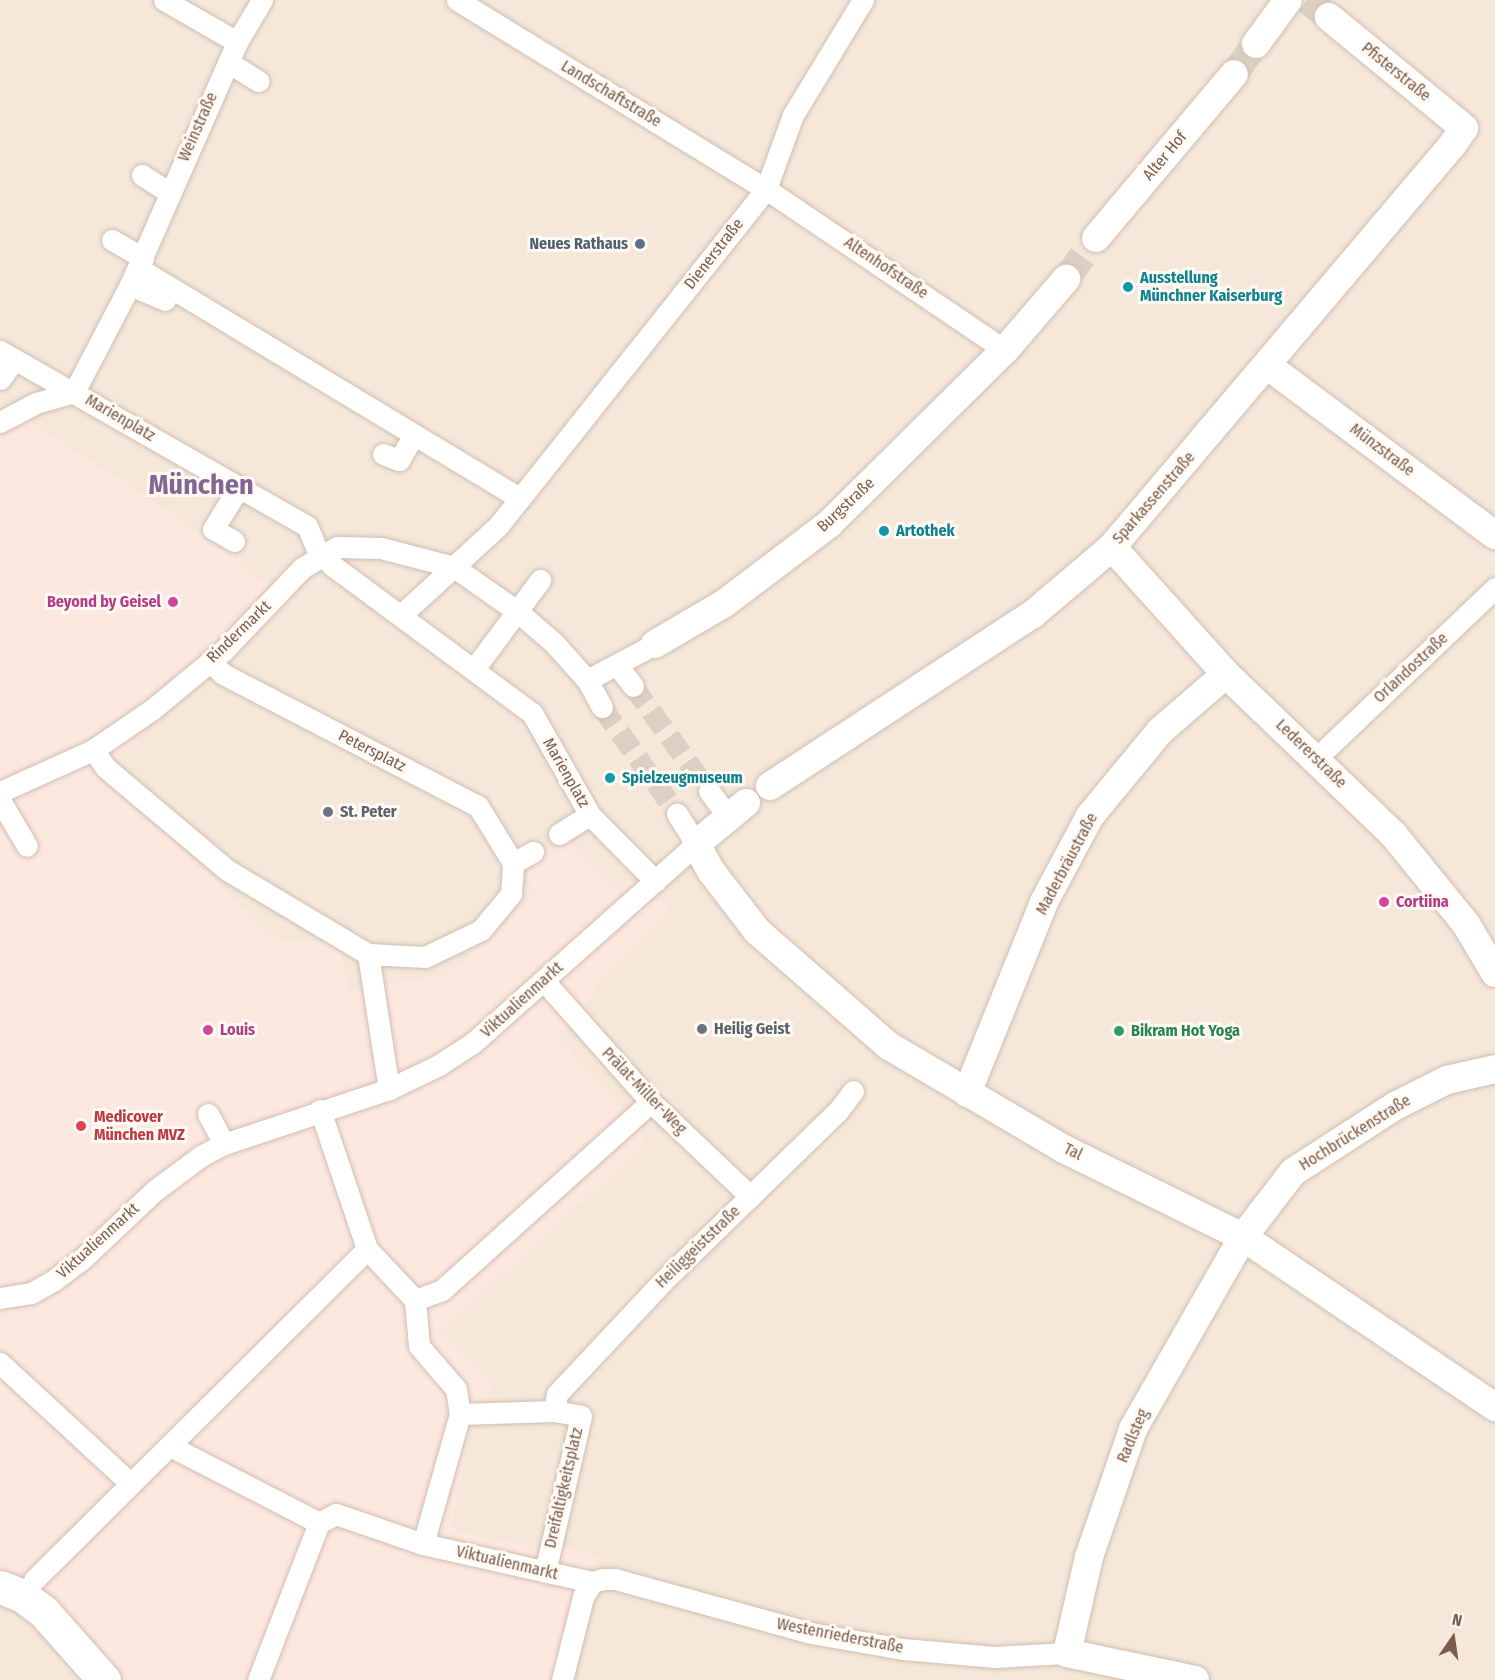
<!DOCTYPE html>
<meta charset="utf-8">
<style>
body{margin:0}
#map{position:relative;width:1495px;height:1680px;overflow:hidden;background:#fdf6ec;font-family:"Fira Sans Condensed",sans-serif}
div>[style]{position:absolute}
.residential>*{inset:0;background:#f5e8da;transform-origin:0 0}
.commercial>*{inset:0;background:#fde8e0}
.pedestrian-tunnel>*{height:21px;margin-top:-10.5px;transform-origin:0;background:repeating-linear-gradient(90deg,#dcd0c4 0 21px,transparent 0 31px)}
.minor-tunnel>*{height:28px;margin-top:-14px;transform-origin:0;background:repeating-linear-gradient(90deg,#dcd0c4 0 28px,transparent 0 42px)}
.roads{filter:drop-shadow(0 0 2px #d1beb0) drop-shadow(0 0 2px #d1beb0)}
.pedestrian>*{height:21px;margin:-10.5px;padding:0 10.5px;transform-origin:10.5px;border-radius:10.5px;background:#fff}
.minor>*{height:28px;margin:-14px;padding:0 14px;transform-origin:14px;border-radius:14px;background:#fff}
.secondary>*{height:33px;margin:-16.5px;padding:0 16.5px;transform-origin:16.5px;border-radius:16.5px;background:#fff}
.dots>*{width:16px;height:16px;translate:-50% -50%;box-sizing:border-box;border:3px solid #fffaf3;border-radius:50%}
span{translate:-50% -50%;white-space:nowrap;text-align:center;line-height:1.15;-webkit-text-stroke:6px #fffaf3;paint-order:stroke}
.street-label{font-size:16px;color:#7a5c4d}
.service-label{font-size:16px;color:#4e5e75;font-weight:700}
.right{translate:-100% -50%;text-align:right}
.culture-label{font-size:16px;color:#0d838f;font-weight:700}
.left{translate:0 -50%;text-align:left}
.hotel-label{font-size:16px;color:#b23c85;font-weight:700}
.worship-label{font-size:16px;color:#5b616d;font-weight:700}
.leisure-label{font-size:16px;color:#27864d;font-weight:700}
.health-label{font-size:16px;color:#be3a42;font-weight:700}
.town-label{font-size:28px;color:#846695;font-weight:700}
.north{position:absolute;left:1423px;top:1608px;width:60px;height:60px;-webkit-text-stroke:4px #fffaf3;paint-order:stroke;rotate:13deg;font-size:16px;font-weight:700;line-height:24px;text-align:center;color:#7a5c4d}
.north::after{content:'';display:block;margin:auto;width:21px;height:27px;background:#7a5c4d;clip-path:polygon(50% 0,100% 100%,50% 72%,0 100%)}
</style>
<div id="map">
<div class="residential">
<div style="left:0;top:0;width:1495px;height:1680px"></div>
</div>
<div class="commercial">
<div style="clip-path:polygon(0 401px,178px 518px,274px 590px,105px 777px,279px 941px,339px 942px,348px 991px,444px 975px,467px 959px,537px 893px,529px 884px,527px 869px,568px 839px,619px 890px,636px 877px,670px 909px,595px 986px,599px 990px,557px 1035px,632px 1120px,647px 1143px,439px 1333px,494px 1387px,473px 1414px,452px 1522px,457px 1531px,531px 1546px,568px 1547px,601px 1557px,581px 1580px,551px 1680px,124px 1680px,34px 1580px,0 1570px)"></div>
</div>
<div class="pedestrian-tunnel">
<div style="left:633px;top:686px;width:130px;rotate:54.1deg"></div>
<div style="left:602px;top:707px;width:130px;rotate:54.7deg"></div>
</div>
<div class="minor-tunnel">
<div style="left:1307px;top:0;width:28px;rotate:38deg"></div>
<div style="left:1234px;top:74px;width:37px;rotate:-54deg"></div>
<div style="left:1066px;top:279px;width:51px;rotate:-53.8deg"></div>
</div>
<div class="roads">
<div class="pedestrian">
<div style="left:164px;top:0;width:84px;rotate:29.9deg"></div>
<div style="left:457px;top:0;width:362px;rotate:31.5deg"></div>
<div style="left:766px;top:189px;width:288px;rotate:34deg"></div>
<div style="left:228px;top:62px;width:36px;rotate:32deg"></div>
<div style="left:142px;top:175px;width:33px;rotate:33deg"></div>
<div style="left:112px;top:240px;width:36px;rotate:30deg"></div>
<div style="left:138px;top:268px;width:446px;rotate:31.1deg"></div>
<div style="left:130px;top:285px;width:38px;rotate:23deg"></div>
<div style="left:0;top:351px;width:353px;rotate:29.7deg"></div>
<div style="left:307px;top:526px;width:26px;rotate:67deg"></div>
<div style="left:317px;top:550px;width:23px;rotate:45deg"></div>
<div style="left:333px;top:566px;width:247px;rotate:36.5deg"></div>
<div style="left:532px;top:713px;width:117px;rotate:60.4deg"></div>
<div style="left:590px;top:815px;width:93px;rotate:45.4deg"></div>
<div style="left:0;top:379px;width:24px;rotate:-54deg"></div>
<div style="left:74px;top:392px;width:121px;rotate:-62.4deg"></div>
<div style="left:130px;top:285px;width:266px;rotate:-66.2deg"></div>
<div style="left:237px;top:42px;width:49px;rotate:-59.2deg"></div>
<div style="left:0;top:422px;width:41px;rotate:-27.8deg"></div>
<div style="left:36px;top:403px;width:40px;rotate:-16deg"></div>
<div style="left:383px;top:454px;width:17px;rotate:21deg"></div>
<div style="left:399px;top:460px;width:29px;rotate:-59deg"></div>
<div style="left:234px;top:541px;width:24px;rotate:-150deg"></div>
<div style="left:213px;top:529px;width:49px;rotate:-58.2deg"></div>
<div style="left:402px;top:614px;width:130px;rotate:-42.5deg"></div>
<div style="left:498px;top:526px;width:431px;rotate:-51.5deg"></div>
<div style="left:766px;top:189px;width:79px;rotate:-70deg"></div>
<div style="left:793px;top:115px;width:135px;rotate:-58.7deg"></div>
<div style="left:210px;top:661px;width:18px;rotate:45deg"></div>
<div style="left:223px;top:674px;width:287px;rotate:27.4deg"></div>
<div style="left:478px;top:806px;width:67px;rotate:58.4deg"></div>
<div style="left:618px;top:666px;width:25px;rotate:53deg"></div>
<div style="left:474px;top:669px;width:111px;rotate:-53.4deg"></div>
<div style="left:587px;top:680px;width:77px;rotate:-27.9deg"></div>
<div style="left:1327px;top:748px;width:232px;rotate:-43.6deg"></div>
<div style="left:93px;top:750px;width:22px;rotate:54deg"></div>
<div style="left:106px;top:768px;width:158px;rotate:40.1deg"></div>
<div style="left:227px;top:870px;width:164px;rotate:30.8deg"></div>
<div style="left:368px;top:954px;width:57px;rotate:3deg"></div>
<div style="left:425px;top:957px;width:62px;rotate:-25.7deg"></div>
<div style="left:481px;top:930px;width:47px;rotate:-50.2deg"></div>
<div style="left:511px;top:894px;width:31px;rotate:-86deg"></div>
<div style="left:513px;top:863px;width:23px;rotate:-29deg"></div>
<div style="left:709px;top:791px;width:30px;rotate:53deg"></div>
<div style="left:0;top:792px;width:102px;rotate:-24.3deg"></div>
<div style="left:93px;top:750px;width:74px;rotate:-34.5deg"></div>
<div style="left:154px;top:708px;width:89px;rotate:-39.6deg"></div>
<div style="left:223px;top:651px;width:115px;rotate:-46.4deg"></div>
<div style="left:302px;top:568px;width:41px;rotate:-31deg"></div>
<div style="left:337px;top:547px;width:44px;rotate:1.3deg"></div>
<div style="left:381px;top:548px;width:75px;rotate:14.6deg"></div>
<div style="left:454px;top:567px;width:78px;rotate:35.1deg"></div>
<div style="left:518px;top:612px;width:48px;rotate:40.7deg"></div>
<div style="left:554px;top:643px;width:50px;rotate:48.3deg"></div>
<div style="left:587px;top:680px;width:31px;rotate:61deg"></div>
<div style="left:0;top:800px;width:53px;rotate:59.6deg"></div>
<div style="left:559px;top:834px;width:36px;rotate:-32deg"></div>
<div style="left:368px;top:954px;width:137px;rotate:81.2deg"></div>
<div style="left:544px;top:981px;width:162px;rotate:48.5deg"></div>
<div style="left:651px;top:1102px;width:137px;rotate:43.5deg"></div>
<div style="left:320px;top:1110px;width:147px;rotate:71.3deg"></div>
<div style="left:367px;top:1249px;width:70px;rotate:46.7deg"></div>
<div style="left:415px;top:1300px;width:46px;rotate:85deg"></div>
<div style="left:419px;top:1346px;width:57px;rotate:49.3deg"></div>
<div style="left:456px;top:1389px;width:25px;rotate:81deg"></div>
<div style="left:460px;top:1414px;width:135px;rotate:105.9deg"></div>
<div style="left:208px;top:1114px;width:34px;rotate:62deg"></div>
<div style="left:0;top:1298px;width:31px;rotate:-9deg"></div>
<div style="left:31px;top:1293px;width:26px;rotate:-29deg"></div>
<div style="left:54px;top:1280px;width:34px;rotate:-37deg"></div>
<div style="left:81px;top:1260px;width:100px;rotate:-43.4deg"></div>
<div style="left:154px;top:1191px;width:59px;rotate:-36.7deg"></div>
<div style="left:201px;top:1156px;width:26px;rotate:-28deg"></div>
<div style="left:224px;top:1144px;width:174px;rotate:-18.4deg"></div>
<div style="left:389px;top:1089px;width:55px;rotate:-25.6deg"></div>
<div style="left:439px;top:1065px;width:42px;rotate:-33.3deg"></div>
<div style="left:474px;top:1042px;width:297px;rotate:-41.7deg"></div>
<div style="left:696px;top:844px;width:36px;rotate:-122deg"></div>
<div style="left:415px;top:1300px;width:29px;rotate:-20deg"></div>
<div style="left:442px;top:1290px;width:281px;rotate:-42deg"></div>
<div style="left:0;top:1363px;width:177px;rotate:42.7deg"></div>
<div style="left:554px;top:1411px;width:17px;rotate:-80deg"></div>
<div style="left:557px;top:1394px;width:155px;rotate:-46.8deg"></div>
<div style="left:663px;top:1281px;width:244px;rotate:-44.2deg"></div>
<div style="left:838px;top:1111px;width:25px;rotate:-53deg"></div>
<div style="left:460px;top:1414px;width:94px;rotate:-1.8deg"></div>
<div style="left:554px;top:1411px;width:27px;rotate:10deg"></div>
<div style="left:581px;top:1416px;width:160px;rotate:103deg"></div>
<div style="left:172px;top:1447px;width:165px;rotate:27.3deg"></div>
<div style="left:319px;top:1523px;width:19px;rotate:-28deg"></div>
<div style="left:336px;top:1514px;width:92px;rotate:19deg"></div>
<div style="left:423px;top:1544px;width:173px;rotate:12.7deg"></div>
<div style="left:34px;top:1580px;width:470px;rotate:-44.8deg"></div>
<div style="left:258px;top:1680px;width:168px;rotate:-68.8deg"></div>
<div style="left:562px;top:1680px;width:86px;rotate:-75.8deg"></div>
<div style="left:583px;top:1597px;width:17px;rotate:-59deg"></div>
<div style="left:592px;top:1582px;width:11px;rotate:-15deg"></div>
<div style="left:603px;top:1579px;width:12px"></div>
<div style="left:615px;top:1579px;width:203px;rotate:15.4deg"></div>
<div style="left:811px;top:1633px;width:93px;rotate:9.9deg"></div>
<div style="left:903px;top:1649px;width:92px;rotate:5deg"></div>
<div style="left:995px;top:1657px;width:72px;rotate:-3.2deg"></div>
</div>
<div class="minor">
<div style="left:1256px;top:44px;width:54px;rotate:-54deg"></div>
<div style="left:1096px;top:238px;width:214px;rotate:-49.9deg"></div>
<div style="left:1268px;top:366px;width:283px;rotate:36.7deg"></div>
<div style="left:1112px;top:547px;width:171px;rotate:48.1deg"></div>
<div style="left:1226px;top:674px;width:231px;rotate:43.8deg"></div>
<div style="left:1393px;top:834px;width:116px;rotate:51deg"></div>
<div style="left:1466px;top:924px;width:57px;rotate:59.4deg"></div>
<div style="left:655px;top:644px;width:81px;rotate:-30.4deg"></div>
<div style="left:725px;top:603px;width:131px;rotate:-37.2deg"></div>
<div style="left:829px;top:524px;width:247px;rotate:-44.7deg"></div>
<div style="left:1005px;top:350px;width:94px;rotate:-49.3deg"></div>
<div style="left:770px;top:786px;width:314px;rotate:-33.2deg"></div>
<div style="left:1033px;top:614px;width:104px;rotate:-40.3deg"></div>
<div style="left:1112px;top:547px;width:528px;rotate:-49.76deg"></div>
<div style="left:1453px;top:144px;width:19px;rotate:-55deg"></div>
<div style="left:1464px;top:128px;width:175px;rotate:-140.6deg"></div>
<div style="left:746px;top:803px;width:65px;rotate:140.6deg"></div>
<div style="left:696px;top:844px;width:31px;rotate:61deg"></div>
<div style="left:711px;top:871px;width:76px;rotate:52.5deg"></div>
<div style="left:757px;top:931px;width:175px;rotate:41.1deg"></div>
<div style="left:889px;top:1046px;width:203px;rotate:30.5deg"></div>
<div style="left:1064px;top:1149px;width:199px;rotate:26.2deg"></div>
<div style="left:1243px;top:1237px;width:304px;rotate:34deg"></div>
<div style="left:967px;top:1093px;width:206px;rotate:-68deg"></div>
<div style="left:1044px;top:902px;width:98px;rotate:-61.9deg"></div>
<div style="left:1090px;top:816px;width:110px;rotate:-50.5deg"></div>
<div style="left:1160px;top:731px;width:87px;rotate:-40.8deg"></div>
<div style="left:1195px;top:1680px;width:131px;rotate:-168.1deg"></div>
<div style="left:1067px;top:1653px;width:98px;rotate:-77.1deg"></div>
<div style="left:1089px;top:1557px;width:135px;rotate:-71deg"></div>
<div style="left:1133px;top:1429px;width:221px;rotate:-60.2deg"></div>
<div style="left:1243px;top:1237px;width:82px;rotate:-52.4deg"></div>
<div style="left:1293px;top:1172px;width:121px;rotate:-32.9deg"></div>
<div style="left:1395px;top:1106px;width:58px;rotate:-26.6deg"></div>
<div style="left:1447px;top:1080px;width:49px;rotate:-12.9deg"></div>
</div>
<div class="secondary">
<div style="left:0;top:1587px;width:22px;rotate:21deg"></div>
<div style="left:21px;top:1595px;width:27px;rotate:36deg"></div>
<div style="left:43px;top:1611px;width:92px;rotate:48.5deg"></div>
</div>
</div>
<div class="dots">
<div style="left:640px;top:244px;background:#5c6f8a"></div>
<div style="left:1128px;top:287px;background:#0f9aa8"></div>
<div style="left:884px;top:531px;background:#0f9aa8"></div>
<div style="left:173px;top:602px;background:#d1479c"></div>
<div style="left:610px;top:778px;background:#0f9aa8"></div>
<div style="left:328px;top:812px;background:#6b7280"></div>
<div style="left:1384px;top:902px;background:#d1479c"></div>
<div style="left:702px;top:1029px;background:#6b7280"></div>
<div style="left:208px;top:1030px;background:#d1479c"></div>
<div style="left:1119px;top:1031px;background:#2e9e5b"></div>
<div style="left:81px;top:1126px;background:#e0444e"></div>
</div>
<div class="street-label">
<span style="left:1396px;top:72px;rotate:39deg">Pfisterstraße</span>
<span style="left:611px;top:94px;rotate:31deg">Landschaftstraße</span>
<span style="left:198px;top:127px;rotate:-66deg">Weinstraße</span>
<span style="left:1165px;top:156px;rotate:-50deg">Alter Hof</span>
<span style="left:714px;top:254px;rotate:-52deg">Dienerstraße</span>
<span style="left:886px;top:268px;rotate:34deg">Altenhofstraße</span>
<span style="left:120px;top:418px;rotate:30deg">Marienplatz</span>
<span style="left:1382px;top:450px;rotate:37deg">Münzstraße</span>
<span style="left:1154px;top:498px;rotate:-49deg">Sparkassenstraße</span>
<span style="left:846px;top:505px;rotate:-43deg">Burgstraße</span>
<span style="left:239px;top:632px;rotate:-44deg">Rindermarkt</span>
<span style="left:1411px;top:668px;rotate:-43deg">Orlandostraße</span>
<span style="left:372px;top:751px;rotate:27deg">Petersplatz</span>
<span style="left:1311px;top:754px;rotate:44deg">Ledererstraße</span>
<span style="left:566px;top:773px;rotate:60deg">Marienplatz</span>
<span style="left:1067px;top:864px;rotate:-62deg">Maderbräustraße</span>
<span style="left:522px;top:1000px;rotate:-42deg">Viktualienmarkt</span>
<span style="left:644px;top:1091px;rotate:46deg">Prälat-Miller-Weg</span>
<span style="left:1355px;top:1133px;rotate:-32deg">Hochbrückenstraße</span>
<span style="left:1073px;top:1152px;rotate:26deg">Tal</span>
<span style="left:98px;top:1241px;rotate:-42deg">Viktualienmarkt</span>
<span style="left:698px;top:1247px;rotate:-44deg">Heiliggeiststraße</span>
<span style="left:1133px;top:1436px;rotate:-67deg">Radlsteg</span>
<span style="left:564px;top:1488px;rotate:-77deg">Dreifaltigkeitsplatz</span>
<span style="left:507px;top:1563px;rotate:13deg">Viktualienmarkt</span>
<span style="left:840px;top:1636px;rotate:11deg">Westenriederstraße</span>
</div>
<div class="service-label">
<span class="right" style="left:628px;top:244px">Neues Rathaus</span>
</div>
<div class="culture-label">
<span class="left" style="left:1140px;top:287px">Ausstellung<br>Münchner Kaiserburg</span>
<span class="left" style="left:896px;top:531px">Artothek</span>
<span class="left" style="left:622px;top:778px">Spielzeugmuseum</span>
</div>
<div class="hotel-label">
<span class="right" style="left:161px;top:602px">Beyond by Geisel</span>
<span class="left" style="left:1396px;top:902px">Cortiina</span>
<span class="left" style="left:220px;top:1030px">Louis</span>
</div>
<div class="worship-label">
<span class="left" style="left:340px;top:812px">St. Peter</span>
<span class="left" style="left:714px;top:1029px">Heilig Geist</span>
</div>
<div class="leisure-label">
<span class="left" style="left:1131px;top:1031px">Bikram Hot Yoga</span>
</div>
<div class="health-label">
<span class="left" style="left:94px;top:1126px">Medicover<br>München MVZ</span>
</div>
<div class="town-label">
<span style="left:201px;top:485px">München</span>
</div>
<div class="north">N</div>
</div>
